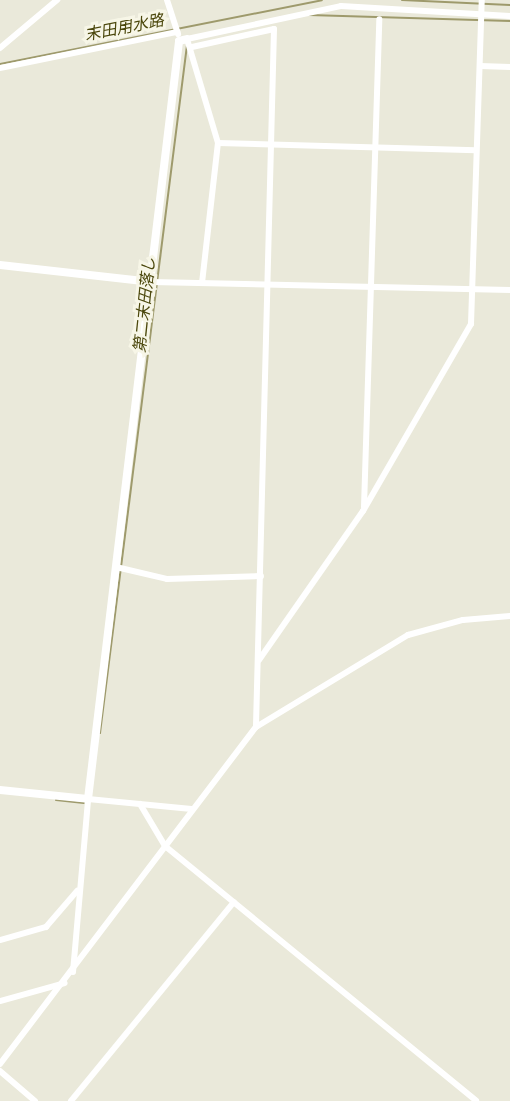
<!DOCTYPE html>
<meta charset="utf-8">
<style>
body{margin:0}
#map{position:relative;width:510px;height:1101px;overflow:hidden;background:#eae9da;font-family:"PT Serif","Noto Sans JP",serif}
div>[style]{position:absolute}
.stream>*{height:2px;margin:-1px;padding:0 1px;transform-origin:1px;border-radius:1px;background:#9e9a6c}
.street>*{height:6px;margin:-3px;padding:0 3px;transform-origin:3px;border-radius:3px;background:#fff}
.secondary>*{height:8px;margin:-4px;padding:0 4px;transform-origin:4px;border-radius:4px;background:#fff}
span{translate:-50% -50%;white-space:nowrap;text-align:center;line-height:1.15;-webkit-text-stroke:6px #f7f6e7;paint-order:stroke}
.water-label{font-size:16px;color:#4b470c;font-style:italic}
</style>
<div id="map">
<div class="stream">
<div style="left:402px;top:0;width:108px;rotate:2.7deg"></div>
<div style="left:309px;top:15px;width:201px;rotate:1.7deg"></div>
<div style="left:0;top:64px;width:328px;rotate:-11.2deg"></div>
<div style="left:100px;top:733px;width:693px;rotate:-82.79deg"></div>
<div style="left:56px;top:800px;width:28px;rotate:6deg"></div>
</div>
<div class="street">
<div style="left:167px;top:0;width:36px;rotate:72deg"></div>
<div style="left:192px;top:47px;width:84px;rotate:-12.4deg"></div>
<div style="left:274px;top:29px;width:698px;rotate:91.48deg"></div>
<div style="left:0;top:48px;width:75px;rotate:-40.1deg"></div>
<div style="left:480px;top:66px;width:30px;rotate:2deg"></div>
<div style="left:0;top:68px;width:181px;rotate:-11.5deg"></div>
<div style="left:218px;top:143px;width:258px;rotate:1.6deg"></div>
<div style="left:152px;top:282px;width:358px;rotate:1.3deg"></div>
<div style="left:202px;top:283px;width:141px;rotate:-83.5deg"></div>
<div style="left:218px;top:143px;width:109px;rotate:-106.6deg"></div>
<div style="left:187px;top:39px;width:157px;rotate:-12.1deg"></div>
<div style="left:341px;top:6px;width:169px;rotate:3.4deg"></div>
<div style="left:364px;top:507px;width:488px;rotate:-88.2deg"></div>
<div style="left:116px;top:567px;width:52px;rotate:13.2deg"></div>
<div style="left:167px;top:579px;width:94px;rotate:-1.8deg"></div>
<div style="left:259px;top:660px;width:182px;rotate:-55.1deg"></div>
<div style="left:363px;top:511px;width:216px;rotate:-60deg"></div>
<div style="left:471px;top:324px;width:324px;rotate:-88.1deg"></div>
<div style="left:140px;top:804px;width:49px;rotate:59.2deg"></div>
<div style="left:165px;top:846px;width:402px;rotate:39.3deg"></div>
<div style="left:0;top:940px;width:48px;rotate:-15.8deg"></div>
<div style="left:46px;top:927px;width:48px;rotate:-49.3deg"></div>
<div style="left:73px;top:972px;width:174px;rotate:-85deg"></div>
<div style="left:88px;top:799px;width:104px;rotate:5.5deg"></div>
<div style="left:0;top:1001px;width:67px;rotate:-15.5deg"></div>
<div style="left:0;top:1064px;width:423px;rotate:-52.8deg"></div>
<div style="left:256px;top:727px;width:178px;rotate:-31.2deg"></div>
<div style="left:408px;top:635px;width:57px;rotate:-15.3deg"></div>
<div style="left:463px;top:620px;width:47px;rotate:-4.9deg"></div>
<div style="left:0;top:1071px;width:46px;rotate:40.6deg"></div>
<div style="left:71px;top:1101px;width:257px;rotate:-50.7deg"></div>
</div>
<div class="secondary">
<div style="left:0;top:265px;width:153px;rotate:6.4deg"></div>
<div style="left:0;top:790px;width:88px;rotate:5.8deg"></div>
<div style="left:88px;top:799px;width:763px;rotate:-83.15deg"></div>
<div style="left:179px;top:41px;width:8px;rotate:-14deg"></div>
</div>
<div class="water-label">
<span style="left:124px;top:27px;rotate:-11deg">末田用水路</span>
<span style="left:144px;top:305px;rotate:-84deg">第二末田落し</span>
</div>
</div>
